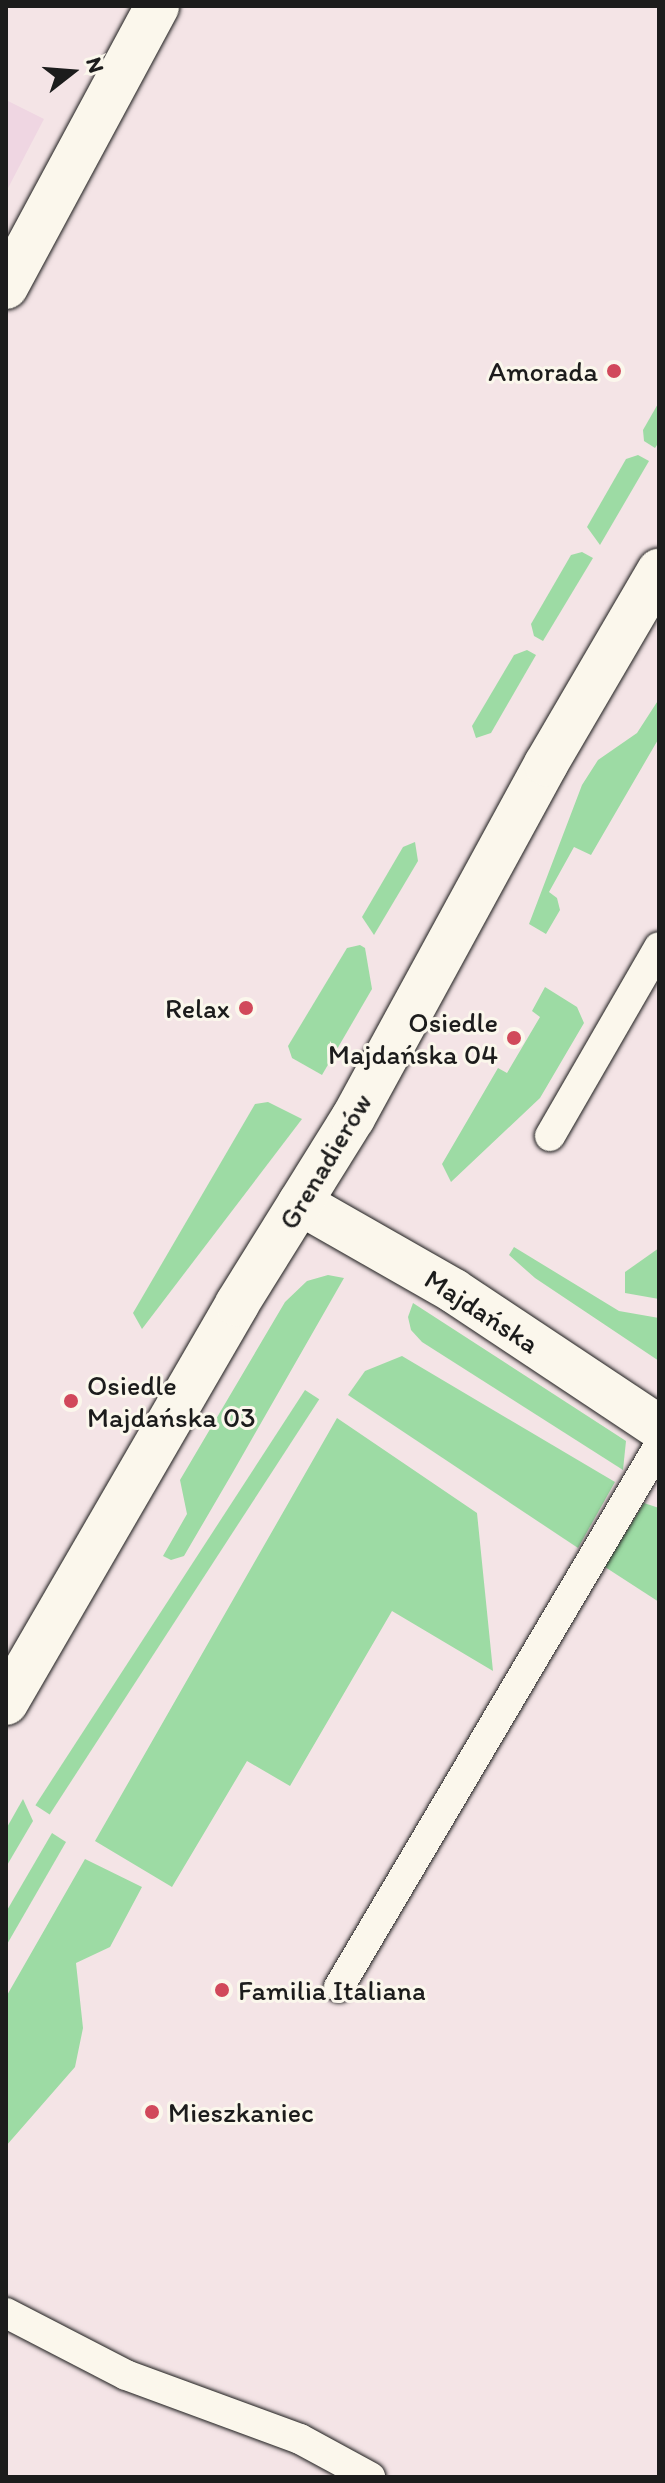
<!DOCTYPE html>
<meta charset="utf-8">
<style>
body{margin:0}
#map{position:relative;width:665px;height:2483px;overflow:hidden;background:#f4e4e6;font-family:Itim,sans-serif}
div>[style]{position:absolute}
.built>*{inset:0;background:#efd6e2}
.green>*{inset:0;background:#9ddba4;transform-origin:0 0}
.roads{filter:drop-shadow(0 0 2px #1c1c1c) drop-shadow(0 0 2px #1c1c1c)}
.lane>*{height:30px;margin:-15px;padding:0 15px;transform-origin:15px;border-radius:15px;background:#fbf7ec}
.street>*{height:44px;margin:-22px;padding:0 22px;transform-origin:22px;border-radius:22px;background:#fbf7ec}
.secondary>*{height:44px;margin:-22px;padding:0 22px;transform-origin:22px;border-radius:22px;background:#fbf7ec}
.dots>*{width:22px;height:22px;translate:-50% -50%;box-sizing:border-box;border:4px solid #fbf7ec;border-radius:50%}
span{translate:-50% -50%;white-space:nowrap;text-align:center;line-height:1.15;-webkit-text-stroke:6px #fbf7ec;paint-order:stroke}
.poi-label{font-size:28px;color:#1c1c1c}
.right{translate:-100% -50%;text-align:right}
.left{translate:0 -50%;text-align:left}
.street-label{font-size:28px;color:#1c1c1c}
.frame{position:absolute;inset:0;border:8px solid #1c1c1c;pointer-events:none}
.north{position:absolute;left:32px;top:32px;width:80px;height:80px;-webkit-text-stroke:6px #fbf7ec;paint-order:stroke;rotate:73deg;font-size:22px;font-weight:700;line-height:32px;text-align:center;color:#1c1c1c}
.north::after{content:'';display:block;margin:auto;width:28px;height:36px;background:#1c1c1c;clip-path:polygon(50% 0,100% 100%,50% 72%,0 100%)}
</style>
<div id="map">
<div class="built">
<div style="clip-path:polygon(6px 100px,44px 119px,6px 192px)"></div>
</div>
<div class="green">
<div style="clip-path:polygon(659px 402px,659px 442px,655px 448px,644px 441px,643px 430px)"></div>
<div style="clip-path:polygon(638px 455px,649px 461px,600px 545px,587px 527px,626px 459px)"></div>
<div style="clip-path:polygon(582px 552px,593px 558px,543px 641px,534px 636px,531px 624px,571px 555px)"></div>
<div style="clip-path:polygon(527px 650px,536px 655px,491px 733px,476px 738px,472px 726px,514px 655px)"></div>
<div style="clip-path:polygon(659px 699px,659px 738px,591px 855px,574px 847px,549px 892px,557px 898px,560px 910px,546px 934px,529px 924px,582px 785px,598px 760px,637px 733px)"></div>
<div style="clip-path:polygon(415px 842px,418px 861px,374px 935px,362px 917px,403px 847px)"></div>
<div style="clip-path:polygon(360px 945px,365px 948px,372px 989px,322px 1075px,292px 1058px,288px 1046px,347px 948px)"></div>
<div style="clip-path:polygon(545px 987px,577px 1007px,584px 1023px,540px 1098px,451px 1182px,442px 1164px,498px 1068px,507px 1073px,540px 1017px,532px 1011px)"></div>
<div style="clip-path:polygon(268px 1102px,302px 1119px,142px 1329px,133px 1313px,255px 1104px)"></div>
<div style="clip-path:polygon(514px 1247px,619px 1311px,659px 1318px,659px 1361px,535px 1278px,509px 1255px)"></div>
<div style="clip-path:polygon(659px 1248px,659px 1299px,625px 1293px,625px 1272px)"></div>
<div style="clip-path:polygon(328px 1275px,344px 1278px,233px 1472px,184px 1556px,171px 1560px,163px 1556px,187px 1514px,180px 1480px,285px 1302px,307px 1281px)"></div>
<div style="clip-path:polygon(413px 1303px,626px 1441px,623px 1470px,422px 1342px,411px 1330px,408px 1317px)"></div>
<div style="clip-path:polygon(402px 1356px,615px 1482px,578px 1548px,348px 1395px,365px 1371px)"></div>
<div style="left:305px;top:1390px;width:17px;height:495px;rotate:33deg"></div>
<div style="clip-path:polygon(337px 1418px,477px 1513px,493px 1671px,392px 1611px,290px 1786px,247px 1761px,172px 1887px,95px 1841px)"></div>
<div style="clip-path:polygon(644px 1503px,659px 1508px,659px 1602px,605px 1567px)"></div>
<div style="clip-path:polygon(23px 1799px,33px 1821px,6px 1867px,6px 1829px)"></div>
<div style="clip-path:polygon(52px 1833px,66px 1842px,6px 1946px,6px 1912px)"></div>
<div style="clip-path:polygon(85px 1859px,142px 1887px,110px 1947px,76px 1963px,83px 2028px,75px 2067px,6px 2146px,6px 1997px)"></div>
</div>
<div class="roads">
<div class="lane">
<div style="left:550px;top:1136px;width:218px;rotate:-60deg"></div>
<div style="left:339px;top:1987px;width:629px;rotate:-59.4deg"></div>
<div style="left:6px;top:2313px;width:135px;rotate:27.3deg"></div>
<div style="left:126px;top:2375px;width:185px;rotate:20.2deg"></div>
<div style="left:300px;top:2439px;width:80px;rotate:28.5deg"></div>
</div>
<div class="street">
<div style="left:6px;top:287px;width:319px;rotate:-61.7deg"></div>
<div style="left:300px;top:1203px;width:177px;rotate:29.7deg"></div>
<div style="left:454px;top:1291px;width:246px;rotate:33.6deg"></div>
</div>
<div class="secondary">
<div style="left:6px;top:1703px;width:461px;rotate:-59.9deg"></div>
<div style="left:237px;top:1304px;width:219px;rotate:-58.1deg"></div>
<div style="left:353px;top:1118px;width:403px;rotate:-61.4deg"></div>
<div style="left:546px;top:764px;width:224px;rotate:-59.7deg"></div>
</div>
</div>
<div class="dots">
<div style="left:614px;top:371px;background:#d1495b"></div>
<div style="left:246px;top:1008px;background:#d1495b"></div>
<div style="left:514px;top:1038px;background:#d1495b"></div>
<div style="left:71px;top:1401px;background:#d1495b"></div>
<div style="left:222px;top:1990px;background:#d1495b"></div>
<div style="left:152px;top:2112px;background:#d1495b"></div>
</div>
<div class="poi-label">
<span class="right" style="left:598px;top:371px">Amorada</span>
<span class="right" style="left:230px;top:1008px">Relax</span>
<span class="right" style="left:498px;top:1038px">Osiedle<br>Majdańska 04</span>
<span class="left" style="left:87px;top:1401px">Osiedle<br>Majdańska 03</span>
<span class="left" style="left:238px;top:1990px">Familia Italiana</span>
<span class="left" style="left:168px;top:2112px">Mieszkaniec</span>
</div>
<div class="street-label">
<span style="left:325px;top:1161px;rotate:-59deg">Grenadierów</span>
<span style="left:482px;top:1311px;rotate:33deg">Majdańska</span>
</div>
<div class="frame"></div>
<div class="north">N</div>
</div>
